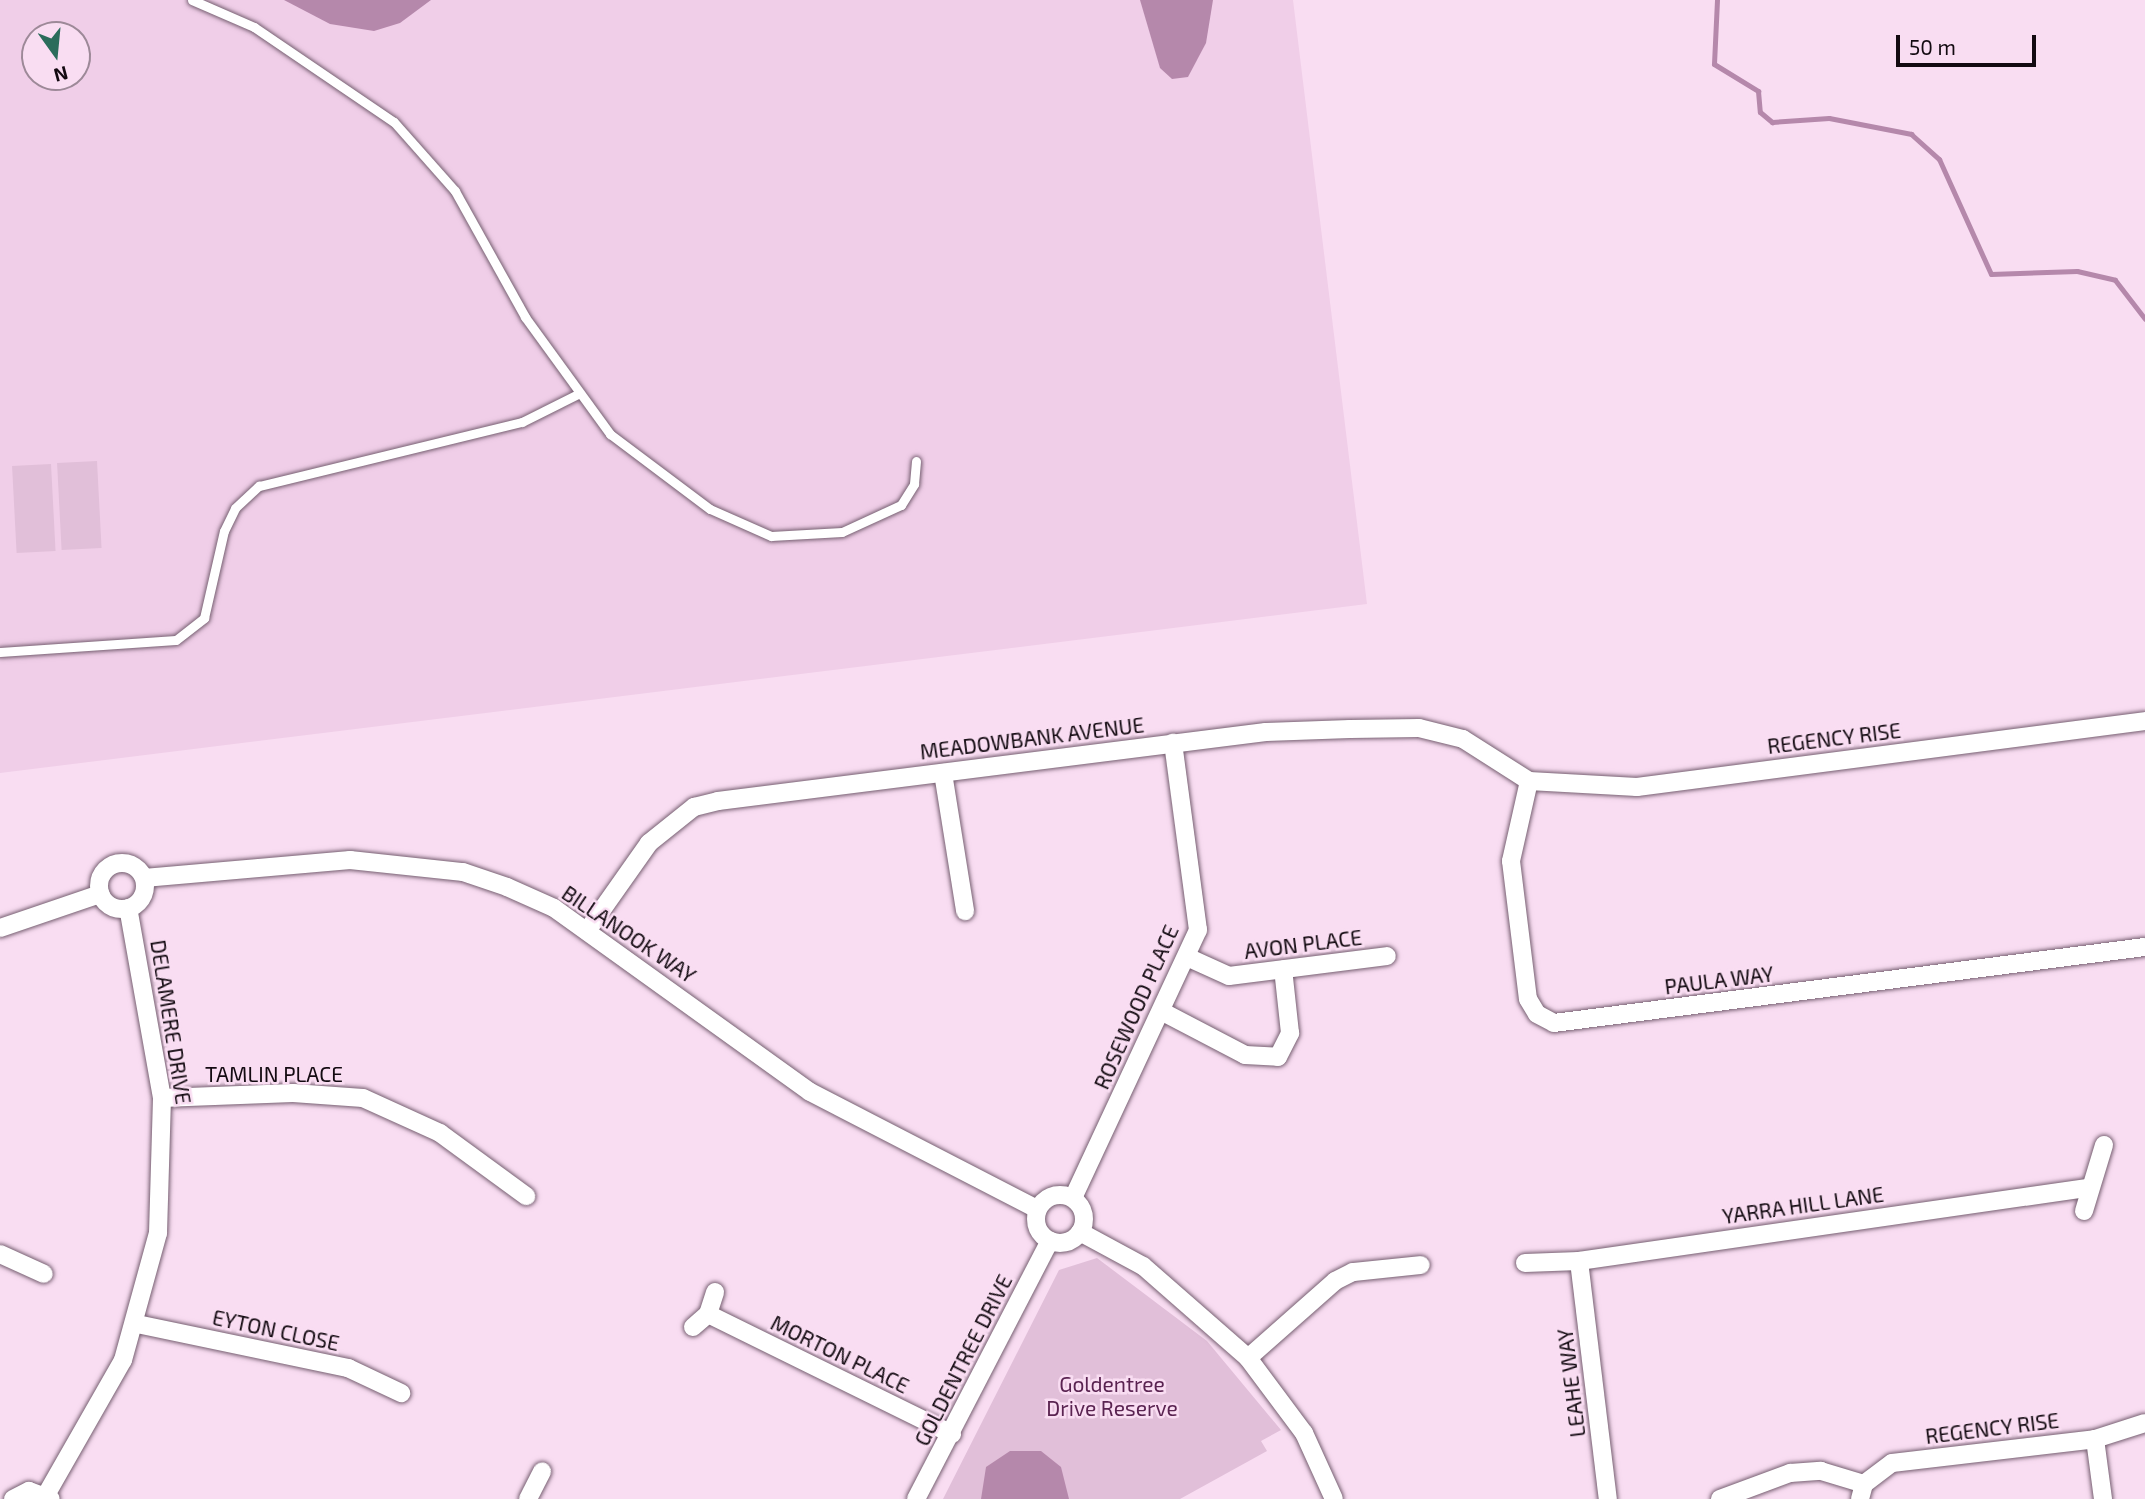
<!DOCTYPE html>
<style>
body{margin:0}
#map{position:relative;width:2145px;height:1499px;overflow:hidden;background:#f9ddf2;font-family:"Exo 2",sans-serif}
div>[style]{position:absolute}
.built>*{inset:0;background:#f0cee8}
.green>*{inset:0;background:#e1bfd9;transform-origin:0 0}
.water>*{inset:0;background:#b588ab}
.stream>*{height:5px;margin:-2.5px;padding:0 2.5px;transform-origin:2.5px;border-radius:2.5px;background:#b588ab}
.roads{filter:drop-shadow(0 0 2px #765f71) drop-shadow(0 0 2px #765f71)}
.lane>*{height:9px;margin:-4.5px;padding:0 4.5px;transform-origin:4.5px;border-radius:4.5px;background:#fff}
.street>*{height:18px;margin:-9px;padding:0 9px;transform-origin:9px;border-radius:9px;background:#fff}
.street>.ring{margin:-9px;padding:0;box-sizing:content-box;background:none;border:18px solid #fff;border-radius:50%}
span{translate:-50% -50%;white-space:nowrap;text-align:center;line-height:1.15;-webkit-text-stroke:5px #f9ddf2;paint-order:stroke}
.street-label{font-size:21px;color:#130a11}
.park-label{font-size:21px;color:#5a2351}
.north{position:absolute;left:21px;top:21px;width:70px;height:70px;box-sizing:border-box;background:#f9ddf2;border:2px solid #9d8998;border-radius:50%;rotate:165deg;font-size:19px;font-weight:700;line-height:28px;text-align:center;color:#130a11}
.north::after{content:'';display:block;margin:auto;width:24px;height:32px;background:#2b6c5b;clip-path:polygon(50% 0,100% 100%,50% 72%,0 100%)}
.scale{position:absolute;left:1896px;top:35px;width:140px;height:32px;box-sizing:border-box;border:4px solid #130a11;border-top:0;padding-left:9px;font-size:21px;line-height:24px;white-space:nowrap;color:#130a11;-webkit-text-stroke:5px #f9ddf2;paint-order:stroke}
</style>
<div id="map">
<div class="built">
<div style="clip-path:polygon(evenodd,0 0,1293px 0,1367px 604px,0 773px,0 0,35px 35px,77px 35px,77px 77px,35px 77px,35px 35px)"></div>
</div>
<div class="green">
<div style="left:97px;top:461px;width:87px;height:40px;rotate:87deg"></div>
<div style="left:51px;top:464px;width:87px;height:39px;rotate:87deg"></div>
<div style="clip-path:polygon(1097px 1258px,1207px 1341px,1281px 1430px,1261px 1441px,1267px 1451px,1180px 1499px,943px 1499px,1059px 1270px)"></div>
</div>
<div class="water">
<div style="clip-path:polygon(284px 0,431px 0,400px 23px,374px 31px,330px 24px)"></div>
<div style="clip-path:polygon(1140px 0,1213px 0,1206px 43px,1188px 77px,1172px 79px,1160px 68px)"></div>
<div style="clip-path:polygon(1010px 1451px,1041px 1451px,1061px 1467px,1069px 1499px,981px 1499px,986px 1467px)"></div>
</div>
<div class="stream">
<div style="left:1717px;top:0;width:64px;rotate:92.7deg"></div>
<div style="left:1714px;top:64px;width:52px;rotate:31.5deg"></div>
<div style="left:1758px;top:91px;width:21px;rotate:85deg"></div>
<div style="left:1760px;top:112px;width:16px;rotate:40deg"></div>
<div style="left:1772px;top:122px;width:57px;rotate:-4deg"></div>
<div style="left:1829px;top:118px;width:84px;rotate:11deg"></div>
<div style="left:1911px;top:134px;width:38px;rotate:42deg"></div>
<div style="left:1939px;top:159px;width:126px;rotate:65.7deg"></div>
<div style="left:1991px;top:274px;width:86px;rotate:-2deg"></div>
<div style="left:2077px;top:271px;width:39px;rotate:13deg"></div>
<div style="left:2115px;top:280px;width:49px;rotate:52.4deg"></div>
</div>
<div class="roads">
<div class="lane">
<div style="left:192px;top:0;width:68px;rotate:23.5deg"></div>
<div style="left:254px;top:27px;width:169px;rotate:34.2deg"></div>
<div style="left:394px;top:122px;width:92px;rotate:48.5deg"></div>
<div style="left:455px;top:191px;width:144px;rotate:60.9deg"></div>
<div style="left:525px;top:317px;width:145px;rotate:54deg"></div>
<div style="left:610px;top:434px;width:125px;rotate:36.9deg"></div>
<div style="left:710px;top:509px;width:67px;rotate:23.9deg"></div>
<div style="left:771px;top:536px;width:71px;rotate:-3.2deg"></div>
<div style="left:842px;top:532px;width:65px;rotate:-24.6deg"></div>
<div style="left:901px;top:505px;width:25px;rotate:-58deg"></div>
<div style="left:914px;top:484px;width:23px;rotate:-85deg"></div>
<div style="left:0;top:652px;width:176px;rotate:-3.9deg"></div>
<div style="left:176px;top:640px;width:36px;rotate:-38deg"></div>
<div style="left:204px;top:618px;width:89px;rotate:-77.1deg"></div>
<div style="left:224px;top:531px;width:25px;rotate:-64deg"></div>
<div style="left:235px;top:508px;width:33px;rotate:-43deg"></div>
<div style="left:259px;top:486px;width:271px;rotate:-13.7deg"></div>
<div style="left:522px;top:422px;width:63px;rotate:-26.6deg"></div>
</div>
<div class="street">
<div style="left:943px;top:773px;width:140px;rotate:80.9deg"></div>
<div style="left:1529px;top:781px;width:82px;rotate:102.7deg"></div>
<div style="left:1511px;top:861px;width:139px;rotate:83deg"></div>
<div style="left:1528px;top:999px;width:17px;rotate:59deg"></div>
<div style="left:1537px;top:1014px;width:19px;rotate:28deg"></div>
<div style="left:1554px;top:1023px;width:596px;rotate:-7.33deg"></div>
<div style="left:1529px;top:781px;width:108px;rotate:3.2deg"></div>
<div style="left:1637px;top:787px;width:512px;rotate:-7.4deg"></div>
<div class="ring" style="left:99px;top:863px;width:28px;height:28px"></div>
<div style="left:144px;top:878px;width:207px;rotate:-5deg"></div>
<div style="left:350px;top:860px;width:114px;rotate:6.1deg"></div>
<div style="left:463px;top:872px;width:46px;rotate:18.8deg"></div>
<div style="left:507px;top:887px;width:51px;rotate:24.1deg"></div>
<div style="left:554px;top:908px;width:315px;rotate:35.7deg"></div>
<div style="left:810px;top:1092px;width:255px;rotate:27.3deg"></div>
<div style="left:0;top:928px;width:106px;rotate:-18.8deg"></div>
<div style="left:587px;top:931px;width:108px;rotate:-54.8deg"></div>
<div style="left:649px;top:843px;width:58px;rotate:-38.7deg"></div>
<div style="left:694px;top:807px;width:25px;rotate:-14deg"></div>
<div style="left:718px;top:801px;width:552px;rotate:-7.18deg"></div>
<div style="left:1266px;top:732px;width:84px;rotate:-2deg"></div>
<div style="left:1350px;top:729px;width:69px;rotate:-0.8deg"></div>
<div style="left:1419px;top:728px;width:45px;rotate:14deg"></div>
<div style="left:1463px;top:739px;width:78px;rotate:32.5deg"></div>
<div style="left:1187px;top:957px;width:46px;rotate:24.3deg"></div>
<div style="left:1229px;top:976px;width:159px;rotate:-7.2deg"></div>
<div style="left:1161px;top:1011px;width:95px;rotate:27.6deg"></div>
<div style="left:1245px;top:1055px;width:33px;rotate:3deg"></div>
<div style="left:1278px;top:1057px;width:27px;rotate:-63deg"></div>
<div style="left:1290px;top:1033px;width:64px;rotate:-96.2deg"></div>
<div style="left:162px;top:1098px;width:131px;rotate:-2.2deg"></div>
<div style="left:293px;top:1093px;width:70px;rotate:4.1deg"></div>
<div style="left:363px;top:1098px;width:85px;rotate:24.4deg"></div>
<div style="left:440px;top:1133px;width:107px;rotate:36.2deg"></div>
<div class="ring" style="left:1036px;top:1195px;width:30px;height:30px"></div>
<div style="left:1073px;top:1198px;width:296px;rotate:-65deg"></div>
<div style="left:1198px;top:930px;width:189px;rotate:-97.6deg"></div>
<div style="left:2084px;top:1211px;width:69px;rotate:-73.1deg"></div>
<div style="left:1080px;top:1232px;width:72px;rotate:28.4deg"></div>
<div style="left:1143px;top:1266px;width:140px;rotate:41.2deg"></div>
<div style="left:1248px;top:1358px;width:94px;rotate:53.3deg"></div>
<div style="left:1304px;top:1433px;width:72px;rotate:65.6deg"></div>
<div style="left:0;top:1254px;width:48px;rotate:24.4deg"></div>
<div style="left:1579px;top:1261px;width:240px;rotate:83.1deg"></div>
<div style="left:1525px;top:1263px;width:54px;rotate:-2.1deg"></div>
<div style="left:1579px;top:1261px;width:512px;rotate:-8.19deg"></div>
<div style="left:708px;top:1314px;width:272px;rotate:26.2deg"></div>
<div style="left:137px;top:1324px;width:216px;rotate:11.8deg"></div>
<div style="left:348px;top:1368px;width:59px;rotate:25.3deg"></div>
<div style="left:693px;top:1327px;width:20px;rotate:-41deg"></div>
<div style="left:708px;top:1314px;width:23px;rotate:-72deg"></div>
<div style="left:1248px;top:1358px;width:116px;rotate:-41.5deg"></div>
<div style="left:1335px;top:1281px;width:20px;rotate:-27deg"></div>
<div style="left:1353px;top:1272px;width:68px;rotate:-5.9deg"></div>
<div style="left:2095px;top:1439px;width:61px;rotate:82.4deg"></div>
<div style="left:46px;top:1495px;width:155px;rotate:-60.3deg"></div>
<div style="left:123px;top:1360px;width:132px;rotate:-74.6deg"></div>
<div style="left:158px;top:1233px;width:135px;rotate:-88.3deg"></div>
<div style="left:162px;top:1098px;width:193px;rotate:-100.1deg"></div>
<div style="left:13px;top:1499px;width:18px;rotate:-27deg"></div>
<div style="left:29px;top:1491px;width:23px;rotate:20deg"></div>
<div style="left:528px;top:1499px;width:31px;rotate:-63deg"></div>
<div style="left:916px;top:1499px;width:291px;rotate:-62.6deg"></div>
<div style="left:1720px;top:1499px;width:75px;rotate:-20.4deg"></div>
<div style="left:1790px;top:1473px;width:31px;rotate:-4deg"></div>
<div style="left:1821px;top:1471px;width:45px;rotate:16.8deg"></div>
<div style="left:1860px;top:1499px;width:16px;rotate:-75deg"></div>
<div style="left:1864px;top:1484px;width:35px;rotate:-37deg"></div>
<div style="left:1892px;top:1463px;width:204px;rotate:-6.7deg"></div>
<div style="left:2095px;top:1439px;width:52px;rotate:-17.7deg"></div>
</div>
</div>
<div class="street-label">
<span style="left:1032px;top:738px;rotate:-7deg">MEADOWBANK AVENUE</span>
<span style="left:1834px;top:738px;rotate:-7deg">REGENCY RISE</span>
<span style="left:629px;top:934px;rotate:34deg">BILLANOOK WAY</span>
<span style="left:1303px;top:944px;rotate:-7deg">AVON PLACE</span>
<span style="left:1719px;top:980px;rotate:-7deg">PAULA WAY</span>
<span style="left:1136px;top:1007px;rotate:-66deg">ROSEWOOD PLACE</span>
<span style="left:171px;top:1022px;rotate:81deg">DELAMERE DRIVE</span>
<span style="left:274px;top:1074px">TAMLIN PLACE</span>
<span style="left:1803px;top:1205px;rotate:-8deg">YARRA HILL LANE</span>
<span style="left:276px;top:1330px;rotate:12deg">EYTON CLOSE</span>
<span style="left:840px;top:1354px;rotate:26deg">MORTON PLACE</span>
<span style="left:963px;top:1360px;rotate:-63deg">GOLDENTREE DRIVE</span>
<span style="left:1571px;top:1383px;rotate:-97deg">LEAHE WAY</span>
<span style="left:1992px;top:1428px;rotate:-7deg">REGENCY RISE</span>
</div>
<div class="park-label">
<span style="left:1112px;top:1396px">Goldentree<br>Drive Reserve</span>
</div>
<div class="north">N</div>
<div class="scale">50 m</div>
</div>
